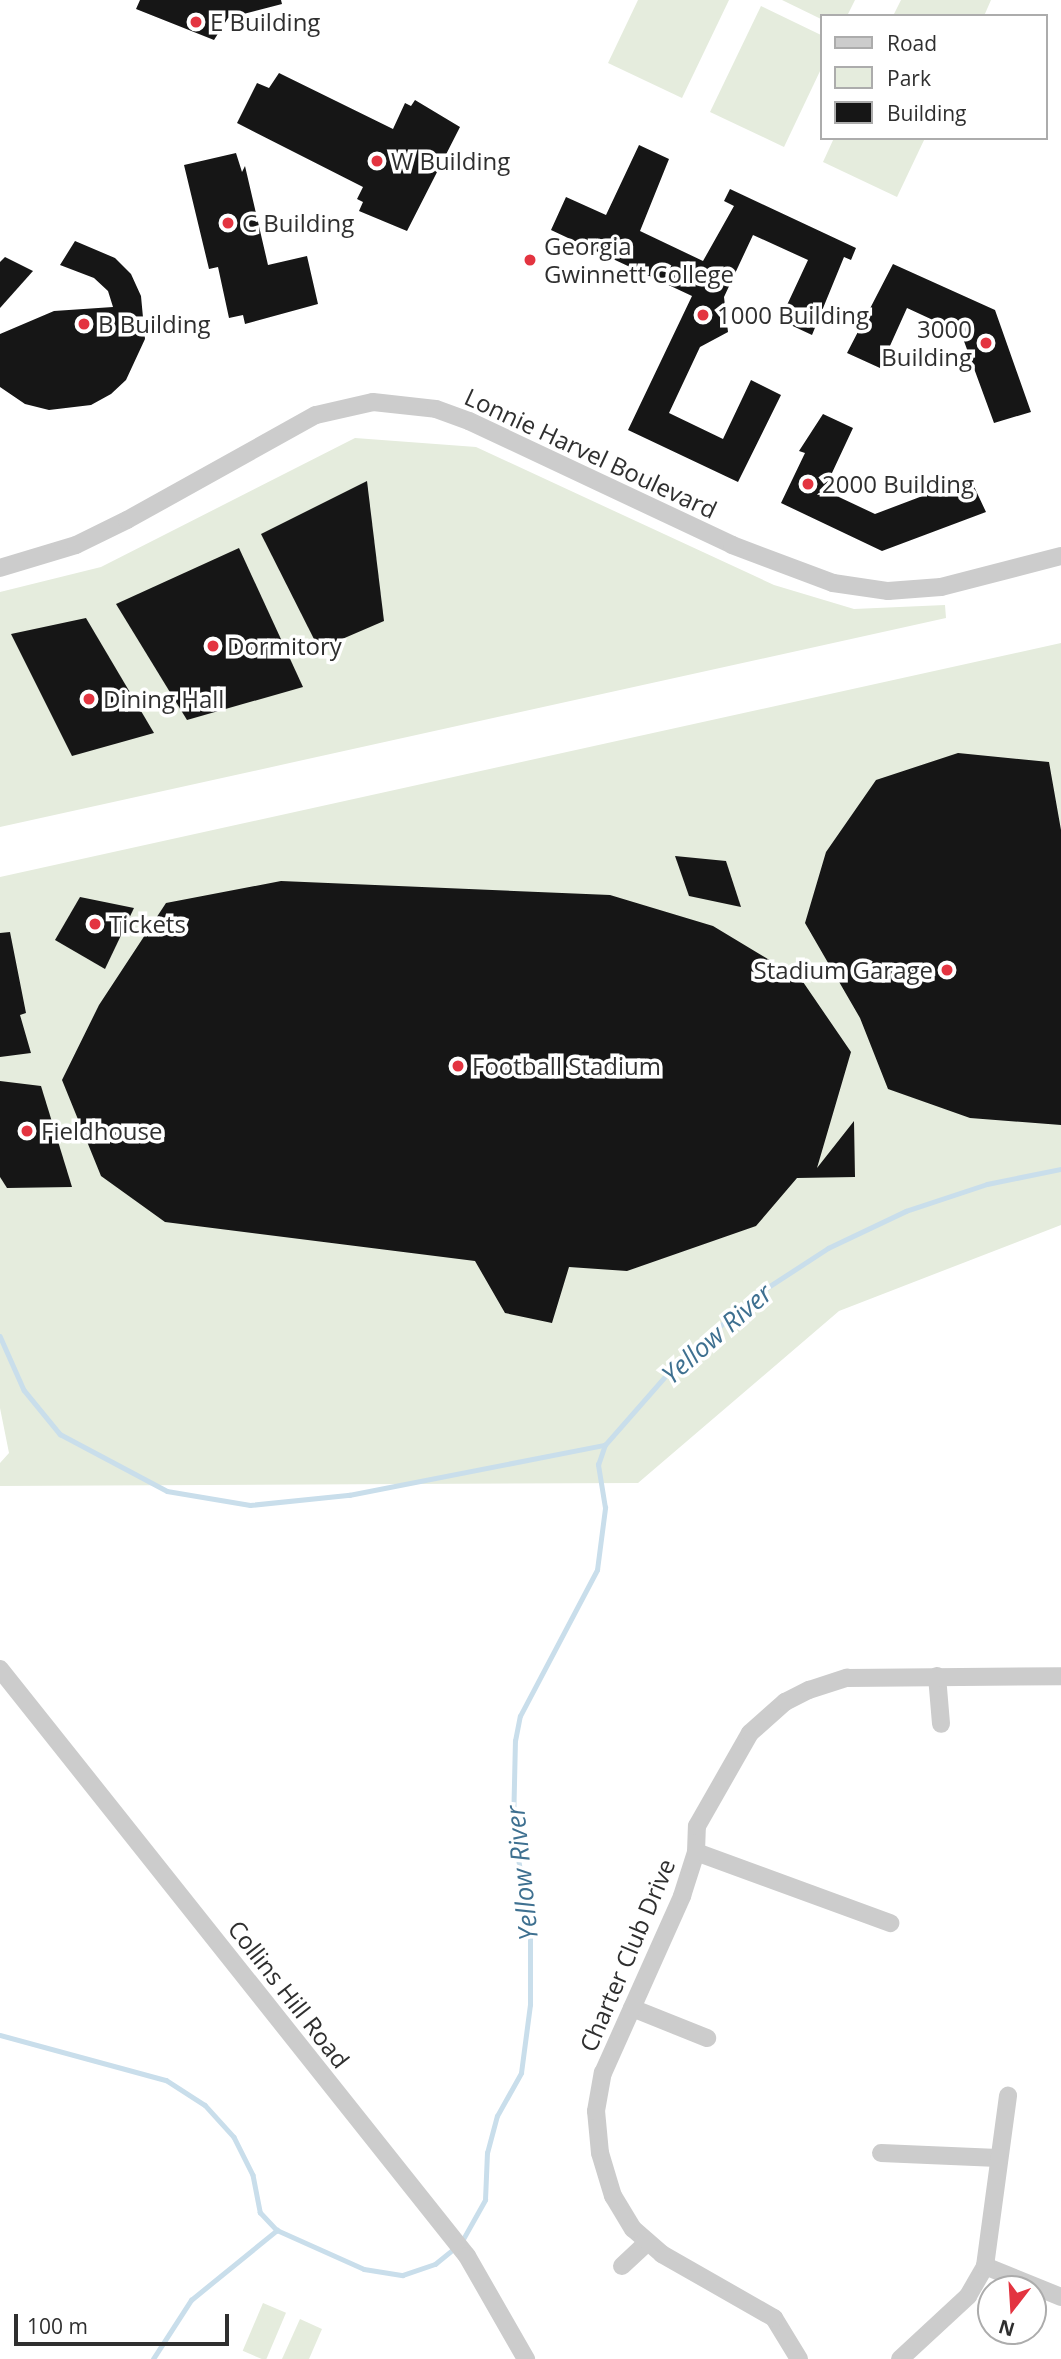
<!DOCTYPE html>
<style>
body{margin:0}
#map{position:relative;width:1061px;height:2359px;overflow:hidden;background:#fff;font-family:"Open Sans",sans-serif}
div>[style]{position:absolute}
.green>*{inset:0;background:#e5ecdd;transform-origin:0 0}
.stream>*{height:4.5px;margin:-2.25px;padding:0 2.25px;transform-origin:2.25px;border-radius:2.25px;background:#c9deeb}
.building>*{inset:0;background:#161616}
.minor>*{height:18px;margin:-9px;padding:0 9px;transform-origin:9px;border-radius:9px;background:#ccc}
.dots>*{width:19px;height:19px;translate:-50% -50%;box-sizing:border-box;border:4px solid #fff;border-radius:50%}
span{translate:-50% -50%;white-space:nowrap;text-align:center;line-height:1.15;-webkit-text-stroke:7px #fff;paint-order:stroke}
.poi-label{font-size:24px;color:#2f2f2f}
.left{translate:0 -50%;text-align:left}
.right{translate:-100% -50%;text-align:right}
.street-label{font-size:24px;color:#2f2f2f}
.water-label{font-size:26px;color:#3e7090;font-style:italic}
.legend{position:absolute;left:820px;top:14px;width:228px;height:126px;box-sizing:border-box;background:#fff;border:2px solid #acacac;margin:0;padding:9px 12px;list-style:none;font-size:21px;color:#2f2f2f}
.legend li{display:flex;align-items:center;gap:14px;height:35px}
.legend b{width:35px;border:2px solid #acacac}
.north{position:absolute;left:977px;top:2275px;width:70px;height:70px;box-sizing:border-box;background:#fff;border:2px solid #acacac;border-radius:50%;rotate:197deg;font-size:19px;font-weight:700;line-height:28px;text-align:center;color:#2f2f2f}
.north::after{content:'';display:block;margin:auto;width:24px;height:32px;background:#e33440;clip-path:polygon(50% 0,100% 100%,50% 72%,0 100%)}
.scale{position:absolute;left:14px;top:2314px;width:215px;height:32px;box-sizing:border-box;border:4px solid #2f2f2f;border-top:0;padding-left:9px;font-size:21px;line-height:24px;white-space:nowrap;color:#2f2f2f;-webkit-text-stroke:5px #fff;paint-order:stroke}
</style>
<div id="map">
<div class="green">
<div style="clip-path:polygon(638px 0,729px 0,682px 98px,608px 63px)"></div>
<div style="clip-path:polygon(782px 0,855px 0,847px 16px,821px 19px)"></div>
<div style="clip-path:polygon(901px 0,991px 0,984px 16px,893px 16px)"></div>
<div style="clip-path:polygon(761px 6px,821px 35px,821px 69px,784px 147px,710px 112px)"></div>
<div style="clip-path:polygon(834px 138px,925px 138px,897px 197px,823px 162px)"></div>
<div style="clip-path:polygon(355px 438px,476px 447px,774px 585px,854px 609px,945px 605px,946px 618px,0 827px,0 592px,101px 567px)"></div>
<div style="clip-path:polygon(1061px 643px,1061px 1225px,839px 1311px,638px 1483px,0 1486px,0 1463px,9px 1453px,0 1408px,0 877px)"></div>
<div style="left:263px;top:2303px;width:25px;height:52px;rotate:23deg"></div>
<div style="clip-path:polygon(300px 2319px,322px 2329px,309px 2359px,282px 2359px)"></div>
</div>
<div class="stream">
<div style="left:0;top:1336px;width:59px;rotate:66deg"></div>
<div style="left:24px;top:1390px;width:57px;rotate:50.7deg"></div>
<div style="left:60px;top:1434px;width:121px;rotate:28deg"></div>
<div style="left:167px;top:1491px;width:84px;rotate:9.6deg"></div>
<div style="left:250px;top:1505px;width:100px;rotate:-5.8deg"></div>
<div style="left:349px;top:1495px;width:260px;rotate:-11.1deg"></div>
<div style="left:0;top:2035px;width:172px;rotate:15.2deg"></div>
<div style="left:166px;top:2080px;width:46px;rotate:32.7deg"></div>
<div style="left:205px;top:2105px;width:43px;rotate:47.8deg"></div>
<div style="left:234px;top:2137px;width:42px;rotate:63.4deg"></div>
<div style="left:253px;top:2175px;width:38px;rotate:79deg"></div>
<div style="left:260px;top:2212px;width:25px;rotate:47deg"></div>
<div style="left:277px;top:2230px;width:95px;rotate:24.1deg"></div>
<div style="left:364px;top:2269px;width:39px;rotate:9deg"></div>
<div style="left:403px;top:2275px;width:34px;rotate:-19deg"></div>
<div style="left:435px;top:2264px;width:27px;rotate:-39deg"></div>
<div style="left:462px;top:2241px;width:47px;rotate:-60.7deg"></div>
<div style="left:485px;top:2200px;width:47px;rotate:-87.6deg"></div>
<div style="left:487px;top:2153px;width:38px;rotate:-75deg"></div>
<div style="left:497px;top:2116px;width:49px;rotate:-60.8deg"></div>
<div style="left:521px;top:2073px;width:69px;rotate:-82.5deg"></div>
<div style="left:530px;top:2005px;width:71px;rotate:-90deg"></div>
<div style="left:530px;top:1934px;width:108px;rotate:-99deg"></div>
<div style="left:513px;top:1827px;width:86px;rotate:-88.7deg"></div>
<div style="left:515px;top:1741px;width:25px;rotate:-79deg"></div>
<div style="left:520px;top:1716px;width:165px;rotate:-62.2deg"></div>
<div style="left:597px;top:1570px;width:63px;rotate:-82.6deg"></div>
<div style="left:605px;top:1508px;width:44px;rotate:-99.2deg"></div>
<div style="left:598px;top:1465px;width:21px;rotate:-71deg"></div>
<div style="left:605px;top:1445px;width:106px;rotate:-48.8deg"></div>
<div style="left:675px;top:1365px;width:107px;rotate:-40.8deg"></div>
<div style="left:756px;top:1295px;width:86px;rotate:-33.1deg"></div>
<div style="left:828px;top:1248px;width:86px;rotate:-25.4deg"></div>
<div style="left:906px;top:1211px;width:85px;rotate:-18.4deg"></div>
<div style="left:987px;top:1184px;width:76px;rotate:-11.5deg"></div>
<div style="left:153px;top:2359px;width:70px;rotate:-57.2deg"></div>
<div style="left:191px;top:2300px;width:111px;rotate:-39.1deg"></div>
</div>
<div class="building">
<div style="clip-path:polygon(140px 0,281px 0,282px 4px,228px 18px,214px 40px,136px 9px)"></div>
<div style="clip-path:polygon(279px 73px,393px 129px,405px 103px,411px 106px,415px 100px,460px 127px,407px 231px,359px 211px,363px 202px,357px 199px,363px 187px,237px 123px,257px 83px,269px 88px)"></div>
<div style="clip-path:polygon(639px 145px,669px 159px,640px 231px,703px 261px,734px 206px,724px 201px,730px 189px,856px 248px,851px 260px,844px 257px,812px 335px,780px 320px,808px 260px,753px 235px,724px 297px,728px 332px,700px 347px,669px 413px,723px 439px,751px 380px,781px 395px,738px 482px,628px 430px,692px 296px,551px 230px,566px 197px,606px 215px)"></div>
<div style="clip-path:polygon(236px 153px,242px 172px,245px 166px,268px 265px,307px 256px,318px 304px,245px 324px,243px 315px,229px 318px,218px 267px,209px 269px,184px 165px)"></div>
<div style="clip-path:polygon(75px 241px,115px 258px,131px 274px,141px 296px,145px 339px,126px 380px,111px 394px,91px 405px,49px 410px,25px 404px,0 387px,0 334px,54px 311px,113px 307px,108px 291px,94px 278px,60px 265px)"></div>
<div style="clip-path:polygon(5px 257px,33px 271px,0 308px,0 262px)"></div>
<div style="clip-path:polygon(893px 264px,995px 310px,1031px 412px,994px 423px,961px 333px,907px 308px,880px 368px,847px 353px)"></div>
<div style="clip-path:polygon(823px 414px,853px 428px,824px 490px,875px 514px,970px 478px,986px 512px,882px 551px,781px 503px,805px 453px,799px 451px)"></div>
<div style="clip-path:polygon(367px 481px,384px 621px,319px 649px,261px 534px)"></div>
<div style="clip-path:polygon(239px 548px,303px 687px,187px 720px,116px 604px)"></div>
<div style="clip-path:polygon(86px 618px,154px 733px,72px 756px,11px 634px)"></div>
<div style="clip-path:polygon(958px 753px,1049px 762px,1061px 830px,1061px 1125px,970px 1118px,888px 1089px,860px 1018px,805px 923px,826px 852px,876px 780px)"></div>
<div style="clip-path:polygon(675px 856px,726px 861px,741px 907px,689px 896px)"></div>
<div style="clip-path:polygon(281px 881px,610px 895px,713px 926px,801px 979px,851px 1052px,817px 1168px,854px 1121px,855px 1177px,797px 1178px,756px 1226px,627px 1271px,569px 1267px,552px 1323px,505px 1313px,475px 1261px,165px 1222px,101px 1176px,62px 1080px,99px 1005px,166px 903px)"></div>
<div style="clip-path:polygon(80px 897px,134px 908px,105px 969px,55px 940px)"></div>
<div style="clip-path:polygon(10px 932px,26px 1013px,20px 1015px,31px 1053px,0 1057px,0 933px)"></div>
<div style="clip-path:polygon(0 1081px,41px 1086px,72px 1187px,7px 1188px,0 1177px)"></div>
</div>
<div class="minor">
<div style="left:0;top:568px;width:79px;rotate:-16.8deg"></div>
<div style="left:76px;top:545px;width:57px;rotate:-26.1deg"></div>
<div style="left:127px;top:520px;width:216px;rotate:-29.1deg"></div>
<div style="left:316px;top:415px;width:58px;rotate:-12.8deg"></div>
<div style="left:373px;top:402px;width:63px;rotate:6.3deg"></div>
<div style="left:436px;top:409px;width:35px;rotate:20deg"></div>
<div style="left:469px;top:421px;width:291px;rotate:25.2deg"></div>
<div style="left:732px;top:545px;width:108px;rotate:20.6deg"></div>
<div style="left:833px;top:583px;width:56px;rotate:8.3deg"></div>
<div style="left:888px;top:591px;width:53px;rotate:-4.3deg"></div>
<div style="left:941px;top:587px;width:124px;rotate:-14.5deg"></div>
<div style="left:0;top:1669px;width:750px;rotate:51.5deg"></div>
<div style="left:467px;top:2256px;width:119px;rotate:60.2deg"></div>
<div style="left:937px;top:1676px;width:48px;rotate:85.2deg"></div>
<div style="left:696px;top:1852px;width:207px;rotate:20.1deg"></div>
<div style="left:632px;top:2008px;width:81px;rotate:21.8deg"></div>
<div style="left:881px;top:2153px;width:117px;rotate:2.4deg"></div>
<div style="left:622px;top:2266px;width:35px;rotate:-43deg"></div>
<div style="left:985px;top:2266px;width:82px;rotate:22.2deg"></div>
<div style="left:799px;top:2359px;width:48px;rotate:-121.4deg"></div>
<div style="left:774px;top:2318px;width:129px;rotate:-150.3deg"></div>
<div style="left:662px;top:2254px;width:38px;rotate:-139deg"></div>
<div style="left:633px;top:2229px;width:39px;rotate:-121deg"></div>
<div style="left:613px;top:2196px;width:45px;rotate:-106.8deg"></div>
<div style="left:600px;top:2153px;width:42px;rotate:-95.4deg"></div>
<div style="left:596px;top:2111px;width:39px;rotate:-80deg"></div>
<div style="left:603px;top:2073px;width:194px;rotate:-65.9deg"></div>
<div style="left:682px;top:1896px;width:46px;rotate:-72.3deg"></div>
<div style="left:696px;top:1852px;width:26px;rotate:-88deg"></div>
<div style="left:697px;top:1826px;width:107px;rotate:-60.3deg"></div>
<div style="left:750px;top:1733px;width:47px;rotate:-41.5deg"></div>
<div style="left:785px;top:1702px;width:27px;rotate:-27deg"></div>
<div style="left:809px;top:1690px;width:40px;rotate:-18deg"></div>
<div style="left:847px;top:1678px;width:214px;rotate:-0.5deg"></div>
<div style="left:900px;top:2359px;width:93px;rotate:-42.8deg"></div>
<div style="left:968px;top:2296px;width:34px;rotate:-60deg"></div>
<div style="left:985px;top:2266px;width:172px;rotate:-82.3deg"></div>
</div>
<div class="dots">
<div style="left:196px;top:22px;background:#e33440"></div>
<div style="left:377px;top:161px;background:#e33440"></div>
<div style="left:228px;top:223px;background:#e33440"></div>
<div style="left:530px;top:260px;background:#e33440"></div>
<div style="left:703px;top:315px;background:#e33440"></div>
<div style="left:84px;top:324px;background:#e33440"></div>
<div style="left:986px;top:343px;background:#e33440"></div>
<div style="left:808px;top:484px;background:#e33440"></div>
<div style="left:213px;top:646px;background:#e33440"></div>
<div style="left:89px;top:699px;background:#e33440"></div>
<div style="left:95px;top:924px;background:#e33440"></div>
<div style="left:947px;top:970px;background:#e33440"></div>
<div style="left:458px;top:1066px;background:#e33440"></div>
<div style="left:27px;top:1131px;background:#e33440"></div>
</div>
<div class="poi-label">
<span class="left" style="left:210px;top:22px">E Building</span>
<span class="left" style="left:391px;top:161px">W Building</span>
<span class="left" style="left:242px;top:223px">C Building</span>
<span class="left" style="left:544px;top:260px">Georgia<br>Gwinnett College</span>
<span class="left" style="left:717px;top:315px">1000 Building</span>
<span class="left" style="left:98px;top:324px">B Building</span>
<span class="right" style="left:972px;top:343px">3000<br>Building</span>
<span class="left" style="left:822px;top:484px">2000 Building</span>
<span class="left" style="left:227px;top:646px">Dormitory</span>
<span class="left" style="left:103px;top:699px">Dining Hall</span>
<span class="left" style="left:109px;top:924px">Tickets</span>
<span class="right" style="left:933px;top:970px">Stadium Garage</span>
<span class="left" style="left:472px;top:1066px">Football Stadium</span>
<span class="left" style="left:41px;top:1131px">Fieldhouse</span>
</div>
<div class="street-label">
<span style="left:591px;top:453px;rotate:25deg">Lonnie Harvel Boulevard</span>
<span style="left:627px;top:1955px;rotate:-67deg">Charter Club Drive</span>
<span style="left:289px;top:1994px;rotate:52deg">Collins Hill Road</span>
</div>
<div class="water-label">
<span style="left:717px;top:1334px;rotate:-41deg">Yellow River</span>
<span style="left:522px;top:1873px;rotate:-96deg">Yellow River</span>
</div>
<ul class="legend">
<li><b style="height:9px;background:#ccc"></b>Road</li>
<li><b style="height:19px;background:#e5ecdd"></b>Park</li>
<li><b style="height:19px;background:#161616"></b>Building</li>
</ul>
<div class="north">N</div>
<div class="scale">100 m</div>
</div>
